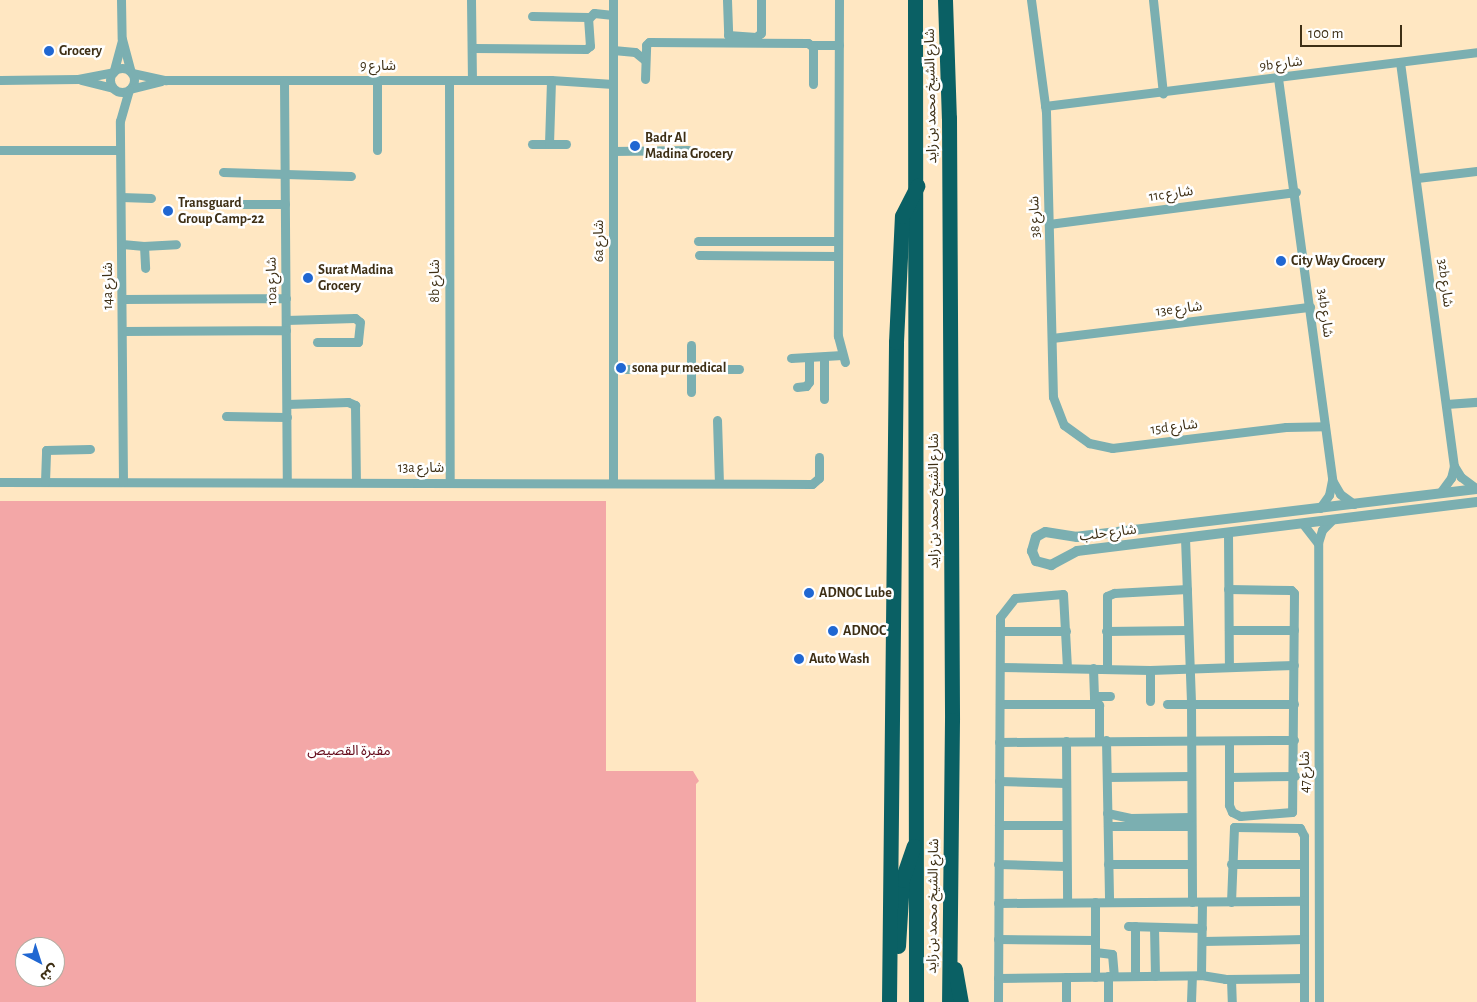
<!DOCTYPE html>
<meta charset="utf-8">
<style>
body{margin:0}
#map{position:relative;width:1477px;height:1002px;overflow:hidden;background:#ffe7c2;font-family:"Alegreya Sans","Noto Sans Arabic",sans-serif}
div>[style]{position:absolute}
.green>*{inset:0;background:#f3a7a7}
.minor>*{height:9px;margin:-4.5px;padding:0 4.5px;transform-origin:4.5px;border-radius:4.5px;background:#7bafb1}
.minor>.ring{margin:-4.5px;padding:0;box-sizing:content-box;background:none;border:9px solid #7bafb1;border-radius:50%}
.tertiary>*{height:10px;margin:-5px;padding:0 5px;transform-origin:5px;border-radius:5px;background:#7bafb1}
.motorway>*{height:15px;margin:-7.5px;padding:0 7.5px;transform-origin:7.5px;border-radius:7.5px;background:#0a6064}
.dots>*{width:14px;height:14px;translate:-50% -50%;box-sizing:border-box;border:2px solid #fff;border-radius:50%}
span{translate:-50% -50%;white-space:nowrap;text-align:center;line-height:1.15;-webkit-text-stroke:5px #fff;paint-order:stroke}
.poi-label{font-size:14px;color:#3e2f15;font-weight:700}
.left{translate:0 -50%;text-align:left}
.street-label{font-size:14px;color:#3e2f15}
.park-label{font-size:14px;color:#640919}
.north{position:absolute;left:15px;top:937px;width:50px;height:50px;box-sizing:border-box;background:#fff;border:1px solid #b2aca1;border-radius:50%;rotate:140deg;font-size:14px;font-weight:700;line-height:20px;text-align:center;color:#3e2f15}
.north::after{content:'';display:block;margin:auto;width:18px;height:22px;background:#2067d2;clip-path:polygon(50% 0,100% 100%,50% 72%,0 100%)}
.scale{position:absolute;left:1300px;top:25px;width:102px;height:22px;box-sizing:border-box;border:2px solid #3e2f15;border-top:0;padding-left:6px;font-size:15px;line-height:18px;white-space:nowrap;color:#3e2f15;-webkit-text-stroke:4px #fff;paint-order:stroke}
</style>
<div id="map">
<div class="green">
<div style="clip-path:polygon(evenodd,0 501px,606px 501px,606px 771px,693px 771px,699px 781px,696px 784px,696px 1002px,0 1002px,0 501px,25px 947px,55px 947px,55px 977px,25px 977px,25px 947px)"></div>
</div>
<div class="minor">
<div style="left:121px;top:0;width:39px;rotate:89deg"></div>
<div style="left:122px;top:39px;width:34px;rotate:75deg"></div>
<div style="left:471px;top:0;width:80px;rotate:89.3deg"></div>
<div style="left:727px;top:0;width:35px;rotate:88deg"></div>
<div style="left:728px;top:35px;width:28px;rotate:4deg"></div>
<div style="left:756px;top:37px;width:6px;rotate:-39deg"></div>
<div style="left:761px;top:33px;width:33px;rotate:-90deg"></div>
<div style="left:839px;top:0;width:336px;rotate:90.2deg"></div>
<div style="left:838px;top:336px;width:27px;rotate:75deg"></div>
<div style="left:1031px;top:0;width:113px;rotate:82.4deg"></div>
<div style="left:1046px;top:112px;width:285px;rotate:88.6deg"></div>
<div style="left:1053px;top:397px;width:30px;rotate:69deg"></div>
<div style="left:1064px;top:425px;width:31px;rotate:36deg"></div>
<div style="left:1089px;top:443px;width:24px;rotate:12deg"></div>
<div style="left:1112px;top:448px;width:175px;rotate:-6.9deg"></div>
<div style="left:1286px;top:427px;width:39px;rotate:-1deg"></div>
<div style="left:1153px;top:0;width:94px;rotate:83.9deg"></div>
<div style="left:589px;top:18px;width:7px;rotate:-45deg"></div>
<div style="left:594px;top:13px;width:19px;rotate:6deg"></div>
<div style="left:811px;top:45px;width:28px"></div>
<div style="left:472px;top:48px;width:114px;rotate:0.5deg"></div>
<div style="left:586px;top:49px;width:5px;rotate:-37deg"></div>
<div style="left:590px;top:46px;width:29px;rotate:-94deg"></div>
<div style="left:588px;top:17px;width:56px;rotate:-179deg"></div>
<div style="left:613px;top:50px;width:22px;rotate:5deg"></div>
<div style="left:635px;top:52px;width:13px;rotate:39deg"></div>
<div style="left:1400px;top:62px;width:408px;rotate:82.4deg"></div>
<div style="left:1454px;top:466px;width:13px;rotate:58deg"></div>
<div style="left:1461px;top:477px;width:20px;rotate:37deg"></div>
<div class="ring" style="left:110px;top:68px;width:15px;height:15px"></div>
<div style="left:114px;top:70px;width:31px;rotate:-75deg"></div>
<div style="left:132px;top:73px;width:35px;rotate:12deg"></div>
<div style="left:166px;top:80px;width:385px"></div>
<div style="left:551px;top:80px;width:62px;rotate:3.7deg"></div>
<div style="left:1278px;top:78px;width:406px;rotate:82.3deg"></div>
<div style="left:1332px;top:480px;width:15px;rotate:101deg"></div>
<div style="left:1329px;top:495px;width:16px;rotate:125deg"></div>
<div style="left:645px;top:79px;width:34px;rotate:-88deg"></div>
<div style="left:646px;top:45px;width:4px;rotate:-45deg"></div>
<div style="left:649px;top:42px;width:159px;rotate:0.4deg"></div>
<div style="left:808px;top:43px;width:6px;rotate:39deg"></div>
<div style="left:813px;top:47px;width:37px;rotate:90deg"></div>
<div style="left:0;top:80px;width:78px;rotate:-0.7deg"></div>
<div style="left:78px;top:79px;width:36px;rotate:-11deg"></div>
<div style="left:81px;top:80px;width:32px;rotate:14deg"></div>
<div style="left:284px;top:80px;width:402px;rotate:89.6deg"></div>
<div style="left:449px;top:80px;width:402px;rotate:89.9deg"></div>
<div style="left:130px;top:89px;width:32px;rotate:-14deg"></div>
<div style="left:1045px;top:106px;width:435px;rotate:-7.1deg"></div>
<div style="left:532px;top:144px;width:34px"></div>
<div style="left:549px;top:144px;width:64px;rotate:-88.2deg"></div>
<div style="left:0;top:150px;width:120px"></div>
<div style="left:377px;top:150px;width:70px;rotate:-90deg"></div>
<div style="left:613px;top:151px;width:75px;rotate:-0.8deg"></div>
<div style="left:223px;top:172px;width:128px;rotate:1.8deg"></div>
<div style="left:1417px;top:178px;width:60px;rotate:-6.7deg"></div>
<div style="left:121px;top:197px;width:30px;rotate:2deg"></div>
<div style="left:224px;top:204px;width:61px"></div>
<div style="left:1049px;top:224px;width:249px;rotate:-7.4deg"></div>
<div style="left:698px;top:241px;width:140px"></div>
<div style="left:122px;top:244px;width:22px;rotate:5deg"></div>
<div style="left:144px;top:246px;width:22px;rotate:87deg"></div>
<div style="left:143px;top:246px;width:33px;rotate:-3deg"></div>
<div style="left:699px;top:255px;width:139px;rotate:0.4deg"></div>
<div style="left:122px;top:299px;width:164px;rotate:-0.3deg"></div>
<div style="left:286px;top:320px;width:69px;rotate:-1.7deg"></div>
<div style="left:355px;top:318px;width:6px;rotate:39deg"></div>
<div style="left:360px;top:322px;width:20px;rotate:96deg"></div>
<div style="left:358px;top:342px;width:41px;rotate:180deg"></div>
<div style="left:122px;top:331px;width:164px;rotate:-0.3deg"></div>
<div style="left:1052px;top:338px;width:260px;rotate:-6.9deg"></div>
<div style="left:691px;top:345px;width:47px;rotate:90deg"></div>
<div style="left:791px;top:358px;width:51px;rotate:-3.4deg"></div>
<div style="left:824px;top:358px;width:41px;rotate:90deg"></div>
<div style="left:614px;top:369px;width:125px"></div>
<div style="left:797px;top:387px;width:9px;rotate:-6deg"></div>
<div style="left:806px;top:386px;width:5px;rotate:-53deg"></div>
<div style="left:809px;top:382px;width:24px;rotate:-90deg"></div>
<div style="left:287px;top:404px;width:61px;rotate:-1.9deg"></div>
<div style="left:348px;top:402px;width:8px;rotate:23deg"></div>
<div style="left:355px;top:405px;width:77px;rotate:89.3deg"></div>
<div style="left:1446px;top:404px;width:31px;rotate:-4deg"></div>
<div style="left:226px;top:416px;width:61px;rotate:0.9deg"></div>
<div style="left:717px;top:420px;width:63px;rotate:88.2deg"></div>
<div style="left:1332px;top:480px;width:16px;rotate:60deg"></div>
<div style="left:1340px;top:494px;width:17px;rotate:36deg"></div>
<div style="left:0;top:482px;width:812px;rotate:0.14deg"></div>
<div style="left:812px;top:484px;width:9px;rotate:-41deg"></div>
<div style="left:819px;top:478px;width:21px;rotate:-90deg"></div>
<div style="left:45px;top:482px;width:32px;rotate:-88deg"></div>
<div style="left:46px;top:450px;width:44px;rotate:-1.3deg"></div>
<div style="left:123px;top:482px;width:361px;rotate:-90.5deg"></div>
<div style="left:120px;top:121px;width:32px;rotate:-74deg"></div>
<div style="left:613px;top:482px;width:482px;rotate:-90deg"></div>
<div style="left:1440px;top:493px;width:19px;rotate:-54deg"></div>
<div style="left:1451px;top:478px;width:12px;rotate:-76deg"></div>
<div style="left:1303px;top:524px;width:24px;rotate:52deg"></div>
<div style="left:1228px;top:533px;width:134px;rotate:89.6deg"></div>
<div style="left:1185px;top:538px;width:166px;rotate:87.9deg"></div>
<div style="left:1191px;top:704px;width:198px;rotate:89.7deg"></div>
<div style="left:1228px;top:589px;width:63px;rotate:0.9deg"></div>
<div style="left:1291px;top:590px;width:4px;rotate:45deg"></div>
<div style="left:1294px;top:593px;width:219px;rotate:90.5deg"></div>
<div style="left:1292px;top:812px;width:52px;rotate:175.6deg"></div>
<div style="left:1240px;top:816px;width:9px;rotate:-153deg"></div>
<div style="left:1232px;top:812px;width:8px;rotate:-113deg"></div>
<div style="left:1229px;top:805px;width:64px;rotate:-90deg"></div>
<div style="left:1229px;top:630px;width:65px"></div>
<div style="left:1000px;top:631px;width:66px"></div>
<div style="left:1106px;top:631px;width:82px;rotate:-0.7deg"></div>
<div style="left:1000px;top:667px;width:150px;rotate:1.1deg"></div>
<div style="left:1150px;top:670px;width:144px;rotate:-2deg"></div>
<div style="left:1093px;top:668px;width:30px;rotate:88deg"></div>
<div style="left:1094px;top:698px;width:9px;rotate:54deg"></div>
<div style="left:1099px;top:705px;width:35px;rotate:90deg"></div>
<div style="left:1107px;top:668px;width:72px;rotate:-90deg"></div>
<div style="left:1107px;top:596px;width:8px;rotate:-23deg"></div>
<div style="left:1114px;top:593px;width:73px;rotate:-3.1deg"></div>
<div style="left:1150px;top:670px;width:31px;rotate:90deg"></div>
<div style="left:1094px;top:696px;width:16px"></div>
<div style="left:1000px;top:704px;width:98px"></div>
<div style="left:1167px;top:704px;width:127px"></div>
<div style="left:1106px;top:740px;width:162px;rotate:88.9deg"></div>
<div style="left:1066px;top:741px;width:161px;rotate:89.6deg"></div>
<div style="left:999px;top:742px;width:295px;rotate:-0.4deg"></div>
<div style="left:1107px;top:777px;width:84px;rotate:-0.7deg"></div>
<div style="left:1229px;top:777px;width:66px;rotate:-0.9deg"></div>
<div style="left:999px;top:781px;width:67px;rotate:1.7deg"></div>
<div style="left:1107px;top:813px;width:24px;rotate:12deg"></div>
<div style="left:1130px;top:818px;width:61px;rotate:-0.9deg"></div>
<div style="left:999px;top:825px;width:67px"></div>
<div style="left:1108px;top:826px;width:83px"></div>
<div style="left:998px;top:864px;width:68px;rotate:1.7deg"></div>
<div style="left:1108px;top:864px;width:83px"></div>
<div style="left:1231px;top:864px;width:73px"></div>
<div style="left:1095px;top:902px;width:75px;rotate:90deg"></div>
<div style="left:1231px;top:902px;width:75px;rotate:-87.7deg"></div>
<div style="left:1234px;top:827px;width:66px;rotate:0.9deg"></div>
<div style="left:1300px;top:828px;width:9px;rotate:63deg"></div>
<div style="left:1304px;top:836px;width:166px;rotate:90deg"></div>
<div style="left:998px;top:903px;width:306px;rotate:-0.4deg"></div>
<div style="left:1128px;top:926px;width:74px;rotate:1.5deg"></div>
<div style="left:1154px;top:927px;width:49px;rotate:88.8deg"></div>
<div style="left:998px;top:939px;width:97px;rotate:0.6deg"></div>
<div style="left:1202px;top:941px;width:102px;rotate:-1.1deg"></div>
<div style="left:1095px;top:952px;width:17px;rotate:7deg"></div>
<div style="left:1112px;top:954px;width:22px;rotate:85deg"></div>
<div style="left:1201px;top:975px;width:73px;rotate:-89.2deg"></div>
<div style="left:1135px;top:976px;width:50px;rotate:-90deg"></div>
<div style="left:998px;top:978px;width:203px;rotate:-0.8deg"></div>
<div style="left:1201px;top:975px;width:24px;rotate:9deg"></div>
<div style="left:1225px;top:979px;width:79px;rotate:-0.7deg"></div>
<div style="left:1231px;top:979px;width:23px;rotate:88deg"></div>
<div style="left:998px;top:1002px;width:385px;rotate:-89.7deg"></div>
<div style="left:1000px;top:617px;width:24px;rotate:-52deg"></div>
<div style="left:1015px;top:598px;width:48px;rotate:-4.8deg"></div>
<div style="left:1063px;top:594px;width:74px;rotate:86.9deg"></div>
<div style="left:1066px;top:1002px;width:25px;rotate:-90deg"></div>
<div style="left:1108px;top:1002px;width:26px;rotate:-90deg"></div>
<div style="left:1191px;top:1002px;width:26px;rotate:-88deg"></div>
<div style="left:1319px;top:1002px;width:459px;rotate:-90.1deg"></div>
<div style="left:1318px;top:543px;width:14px;rotate:-73deg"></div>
<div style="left:1322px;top:530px;width:13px;rotate:-45deg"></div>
</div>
<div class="tertiary">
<div style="left:1477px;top:489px;width:403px;rotate:173.2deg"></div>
<div style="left:1077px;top:537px;width:32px;rotate:-171deg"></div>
<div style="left:1045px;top:532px;width:10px;rotate:151deg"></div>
<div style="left:1036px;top:537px;width:15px;rotate:106deg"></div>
<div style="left:1032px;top:551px;width:11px;rotate:68deg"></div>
<div style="left:1036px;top:561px;width:16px;rotate:15deg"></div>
<div style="left:1051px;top:565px;width:30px;rotate:-28deg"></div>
<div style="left:1077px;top:551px;width:403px;rotate:-7deg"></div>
</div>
<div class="motorway">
<div style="left:915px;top:0;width:1002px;rotate:89.94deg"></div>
<div style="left:945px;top:0;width:118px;rotate:88.1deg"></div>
<div style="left:949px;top:118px;width:602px;rotate:89.71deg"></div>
<div style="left:952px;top:720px;width:282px;rotate:90.6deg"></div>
<div style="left:898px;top:946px;width:66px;rotate:-86.5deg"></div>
<div style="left:902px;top:880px;width:36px;rotate:-71deg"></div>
<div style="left:955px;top:969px;width:34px;rotate:80deg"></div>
<div style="left:889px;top:1002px;width:660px;rotate:-89.39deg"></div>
<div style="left:896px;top:342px;width:126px;rotate:-87.3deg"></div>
<div style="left:902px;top:216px;width:34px;rotate:-63deg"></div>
</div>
<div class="dots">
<div style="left:49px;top:51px;background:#2067d2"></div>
<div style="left:635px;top:146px;background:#2067d2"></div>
<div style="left:168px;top:211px;background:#2067d2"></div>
<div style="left:1281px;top:261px;background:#2067d2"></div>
<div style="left:308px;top:278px;background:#2067d2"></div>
<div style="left:621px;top:368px;background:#2067d2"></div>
<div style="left:809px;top:593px;background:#2067d2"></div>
<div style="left:833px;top:631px;background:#2067d2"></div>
<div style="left:799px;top:659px;background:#2067d2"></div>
</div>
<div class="poi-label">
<span class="left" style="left:59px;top:51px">Grocery</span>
<span class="left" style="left:645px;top:146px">Badr Al<br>Madina Grocery</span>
<span class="left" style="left:178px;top:211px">Transguard<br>Group Camp-22</span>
<span class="left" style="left:1291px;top:261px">City Way Grocery</span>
<span class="left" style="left:318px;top:278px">Surat Madina<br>Grocery</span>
<span class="left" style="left:632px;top:368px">sona pur medical</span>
<span class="left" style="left:819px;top:593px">ADNOC Lube</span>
<span class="left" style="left:843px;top:631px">ADNOC</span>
<span class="left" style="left:809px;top:659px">Auto Wash</span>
</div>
<div class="street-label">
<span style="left:1281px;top:64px;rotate:-7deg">9b شارع</span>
<span style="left:378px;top:66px">شارع 9</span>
<span style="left:931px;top:96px;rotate:-91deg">شارع الشيخ محمد بن زايد</span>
<span style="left:1171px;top:194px;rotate:-8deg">11c شارع</span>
<span style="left:1035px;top:217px;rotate:-92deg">شارع 38</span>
<span style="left:599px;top:241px;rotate:-90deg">6a شارع</span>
<span style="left:272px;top:281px;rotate:-91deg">10a شارع</span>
<span style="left:435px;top:281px;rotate:-90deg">8b شارع</span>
<span style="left:1445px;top:283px;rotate:83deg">32b شارع</span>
<span style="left:108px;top:286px;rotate:-90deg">14a شارع</span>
<span style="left:1179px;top:309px;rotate:-7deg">13e شارع</span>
<span style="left:1325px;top:313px;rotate:83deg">34b شارع</span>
<span style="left:1174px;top:427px;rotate:-7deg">15d شارع</span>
<span style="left:421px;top:468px">13a شارع</span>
<span style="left:934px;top:501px;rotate:-90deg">شارع الشيخ محمد بن زايد</span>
<span style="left:1108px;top:533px;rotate:-7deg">شارع حلب</span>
<span style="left:1305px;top:772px;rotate:-90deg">شارع 47</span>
<span style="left:933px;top:906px;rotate:-89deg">شارع الشيخ محمد بن زايد</span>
</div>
<div class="park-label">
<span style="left:349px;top:751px">مقبرة القصيص</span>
</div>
<div class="north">ش</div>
<div class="scale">100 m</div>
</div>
